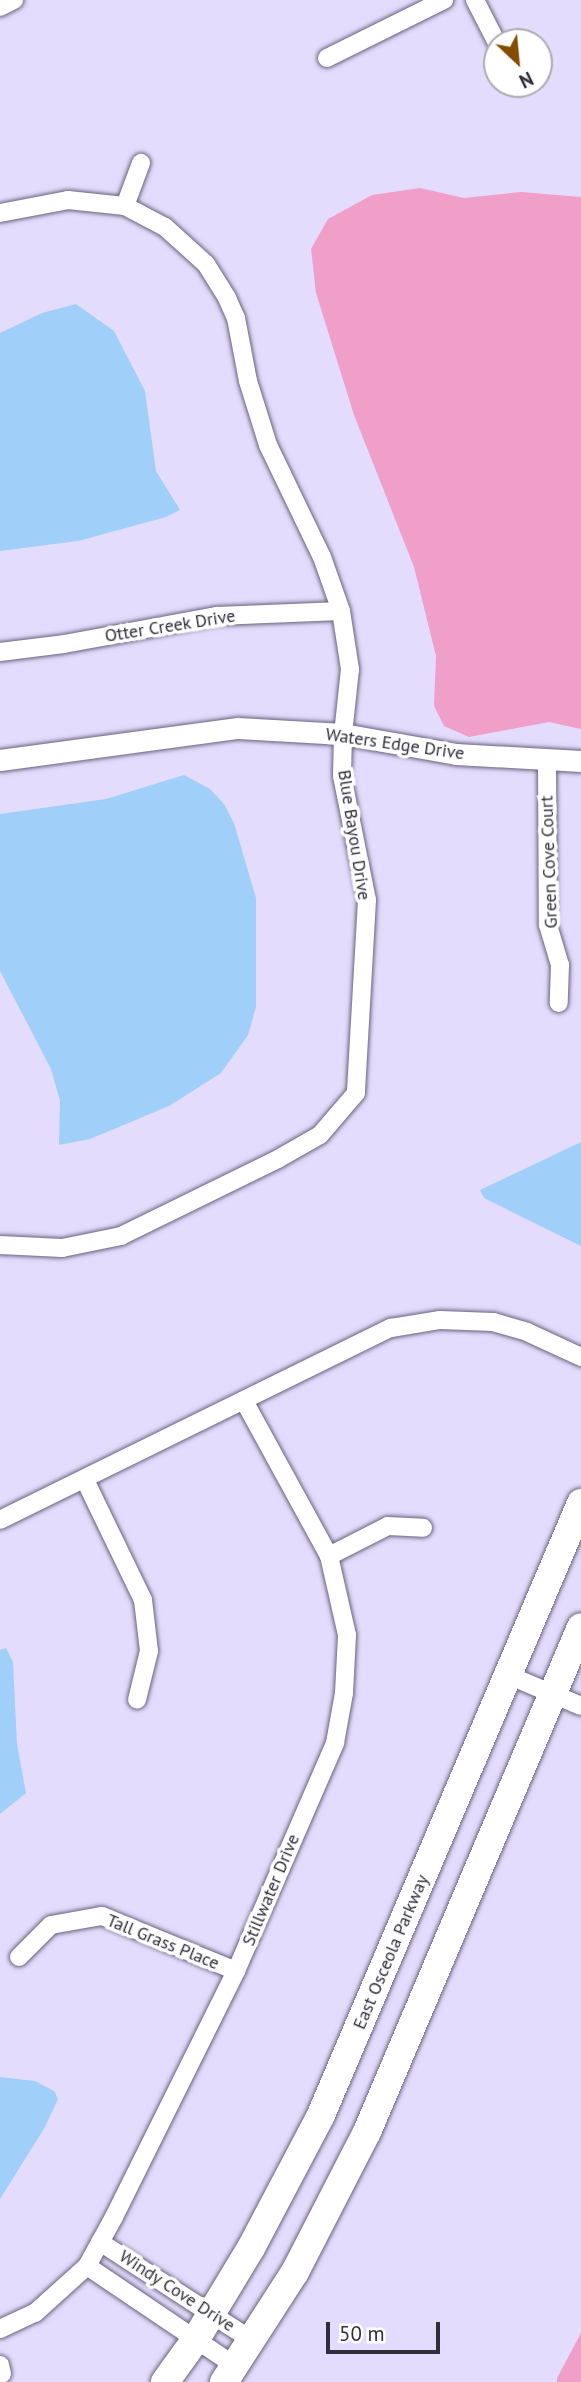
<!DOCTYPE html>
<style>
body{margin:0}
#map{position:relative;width:581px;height:2382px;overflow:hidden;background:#e4dcfc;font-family:"PT Sans",sans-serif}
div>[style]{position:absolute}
.green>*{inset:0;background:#f09fc9}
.water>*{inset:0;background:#a0cff9}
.roads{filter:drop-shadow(0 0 2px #69627e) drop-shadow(0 0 2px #69627e)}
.minor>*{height:18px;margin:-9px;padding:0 9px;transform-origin:9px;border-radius:9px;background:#fff}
.tertiary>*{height:21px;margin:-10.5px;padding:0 10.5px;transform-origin:10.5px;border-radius:10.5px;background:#fff}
.primary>*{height:28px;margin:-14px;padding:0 14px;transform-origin:14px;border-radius:14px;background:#fff}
span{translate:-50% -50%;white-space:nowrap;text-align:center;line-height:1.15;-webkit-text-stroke:7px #fff;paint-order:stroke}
.street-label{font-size:18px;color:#312e3b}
.north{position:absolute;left:483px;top:28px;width:70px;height:70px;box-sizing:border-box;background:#fff;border:2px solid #adabb1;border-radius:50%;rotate:154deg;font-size:19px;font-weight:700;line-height:28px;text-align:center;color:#312e3b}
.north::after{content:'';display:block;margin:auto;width:24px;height:32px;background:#854c00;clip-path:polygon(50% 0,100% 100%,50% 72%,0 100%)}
.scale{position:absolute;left:326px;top:2322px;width:114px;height:32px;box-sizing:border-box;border:4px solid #312e3b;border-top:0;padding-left:9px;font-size:21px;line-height:24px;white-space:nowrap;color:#312e3b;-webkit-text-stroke:5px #fff;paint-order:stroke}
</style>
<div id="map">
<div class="green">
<div style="clip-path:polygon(420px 188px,464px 198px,521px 192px,581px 197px,581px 729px,549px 722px,469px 737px,444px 726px,434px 706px,436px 656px,414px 567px,354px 415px,316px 293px,311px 249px,328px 219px,372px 195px)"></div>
<div style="clip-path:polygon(581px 2333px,581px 2382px,557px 2382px,557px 2378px)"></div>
</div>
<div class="water">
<div style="clip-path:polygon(76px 304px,114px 331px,145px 391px,156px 471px,180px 510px,166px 517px,78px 541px,0 551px,0 333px,42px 313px)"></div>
<div style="clip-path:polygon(184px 775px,210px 789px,224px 804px,234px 823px,256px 898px,256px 1007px,248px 1035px,221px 1073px,169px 1106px,90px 1139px,59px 1145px,60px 1101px,51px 1069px,0 971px,0 814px,106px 799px)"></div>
<div style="clip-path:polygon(581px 1142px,581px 1246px,484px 1198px,480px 1190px)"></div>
<div style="clip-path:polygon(6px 1648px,13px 1662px,17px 1744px,26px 1793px,0 1814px,0 1650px)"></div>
<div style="clip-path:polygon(0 2077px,35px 2081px,54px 2091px,58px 2099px,45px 2127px,0 2199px)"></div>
</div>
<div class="roads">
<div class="minor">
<div style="left:475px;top:0;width:48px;rotate:62.9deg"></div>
<div style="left:0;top:7px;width:16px;rotate:-27deg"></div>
<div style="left:327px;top:58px;width:131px;rotate:-26.4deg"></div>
<div style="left:125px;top:206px;width:46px;rotate:-69.6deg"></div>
<div style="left:0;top:213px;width:69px;rotate:-10.8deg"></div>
<div style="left:68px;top:200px;width:57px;rotate:6deg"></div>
<div style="left:125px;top:206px;width:45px;rotate:27.7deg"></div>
<div style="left:165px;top:227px;width:55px;rotate:42.1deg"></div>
<div style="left:206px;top:264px;width:40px;rotate:58deg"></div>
<div style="left:227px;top:298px;width:22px;rotate:66deg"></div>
<div style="left:236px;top:318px;width:64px;rotate:79.2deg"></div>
<div style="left:248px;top:381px;width:67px;rotate:72.6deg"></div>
<div style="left:268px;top:445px;width:124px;rotate:64.3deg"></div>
<div style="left:322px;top:557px;width:57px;rotate:70.6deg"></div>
<div style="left:341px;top:611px;width:59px;rotate:81.2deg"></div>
<div style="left:350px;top:669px;width:65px;rotate:96.1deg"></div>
<div style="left:343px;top:734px;width:42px;rotate:91.4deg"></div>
<div style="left:342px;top:776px;width:126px;rotate:78.6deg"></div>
<div style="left:367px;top:900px;width:193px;rotate:93.3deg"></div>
<div style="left:356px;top:1093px;width:55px;rotate:130.6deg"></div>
<div style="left:320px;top:1135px;width:48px;rotate:150.3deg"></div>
<div style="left:278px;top:1159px;width:175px;rotate:153.9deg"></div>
<div style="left:121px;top:1236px;width:60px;rotate:168.5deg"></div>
<div style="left:62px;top:1248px;width:62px;rotate:-177.2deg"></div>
<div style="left:0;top:652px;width:64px;rotate:-7.1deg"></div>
<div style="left:64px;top:644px;width:156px;rotate:-10.4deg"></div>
<div style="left:217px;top:616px;width:124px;rotate:-2.3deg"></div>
<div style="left:547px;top:761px;width:164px;rotate:89.7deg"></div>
<div style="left:548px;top:925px;width:42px;rotate:73.3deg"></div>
<div style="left:560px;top:965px;width:38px;rotate:92deg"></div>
<div style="left:85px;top:1480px;width:133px;rotate:64.2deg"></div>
<div style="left:143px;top:1600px;width:51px;rotate:83.3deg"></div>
<div style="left:149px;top:1651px;width:50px;rotate:103.8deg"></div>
<div style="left:0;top:1520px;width:436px;rotate:-26.2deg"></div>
<div style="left:391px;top:1328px;width:50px;rotate:-9.3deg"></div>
<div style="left:440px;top:1320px;width:53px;rotate:2.2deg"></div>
<div style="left:493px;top:1322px;width:35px;rotate:16deg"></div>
<div style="left:527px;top:1332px;width:60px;rotate:24.8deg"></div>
<div style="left:329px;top:1556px;width:66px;rotate:-27deg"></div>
<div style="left:388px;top:1526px;width:35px;rotate:3deg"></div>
<div style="left:508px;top:1675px;width:79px;rotate:23deg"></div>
<div style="left:19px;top:1957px;width:45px;rotate:-45deg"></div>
<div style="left:51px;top:1925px;width:52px;rotate:-10deg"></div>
<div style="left:102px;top:1916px;width:145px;rotate:22.3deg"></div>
<div style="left:100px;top:2242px;width:182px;rotate:32.9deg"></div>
<div style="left:87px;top:2266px;width:179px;rotate:34deg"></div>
<div style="left:0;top:2329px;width:38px;rotate:-25deg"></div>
<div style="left:35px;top:2313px;width:70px;rotate:-42.1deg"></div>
<div style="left:87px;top:2266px;width:56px;rotate:-61.1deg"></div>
<div style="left:114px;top:2217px;width:275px;rotate:-63.6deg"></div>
<div style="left:236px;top:1971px;width:249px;rotate:-66.5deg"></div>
<div style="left:335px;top:1743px;width:51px;rotate:-79.8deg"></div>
<div style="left:344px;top:1693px;width:58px;rotate:-87deg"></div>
<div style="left:347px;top:1635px;width:81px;rotate:-102.8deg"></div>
<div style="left:329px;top:1556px;width:177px;rotate:-118.7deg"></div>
<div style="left:0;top:2365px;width:9px;rotate:77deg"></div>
</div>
<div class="tertiary">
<div style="left:0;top:760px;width:240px;rotate:-7.7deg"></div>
<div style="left:238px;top:728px;width:105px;rotate:3.3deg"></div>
<div style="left:343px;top:734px;width:115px;rotate:10deg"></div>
<div style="left:456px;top:754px;width:125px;rotate:3.2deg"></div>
</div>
<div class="primary">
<div style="left:165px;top:2382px;width:53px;rotate:-54.2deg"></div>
<div style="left:196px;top:2339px;width:106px;rotate:-58.9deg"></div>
<div style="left:251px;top:2248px;width:150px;rotate:-62.2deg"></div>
<div style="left:321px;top:2115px;width:665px;rotate:-66.98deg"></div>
<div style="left:224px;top:2382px;width:131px;rotate:-57.2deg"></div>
<div style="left:295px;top:2272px;width:157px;rotate:-62.8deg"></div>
<div style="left:367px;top:2132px;width:548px;rotate:-67.03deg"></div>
</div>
</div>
<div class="street-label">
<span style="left:170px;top:626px;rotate:-9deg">Otter Creek Drive</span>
<span style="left:395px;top:744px;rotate:8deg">Waters Edge Drive</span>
<span style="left:354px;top:835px;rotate:81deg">Blue Bayou Drive</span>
<span style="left:549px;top:862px;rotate:-92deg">Green Cove Court</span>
<span style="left:271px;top:1890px;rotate:-67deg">Stillwater Drive</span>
<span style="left:163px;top:1942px;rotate:22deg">Tall Grass Place</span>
<span style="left:391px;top:1952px;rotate:-67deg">East Osceola Parkway</span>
<span style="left:177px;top:2291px;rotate:33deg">Windy Cove Drive</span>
</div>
<div class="north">N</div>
<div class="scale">50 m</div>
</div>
